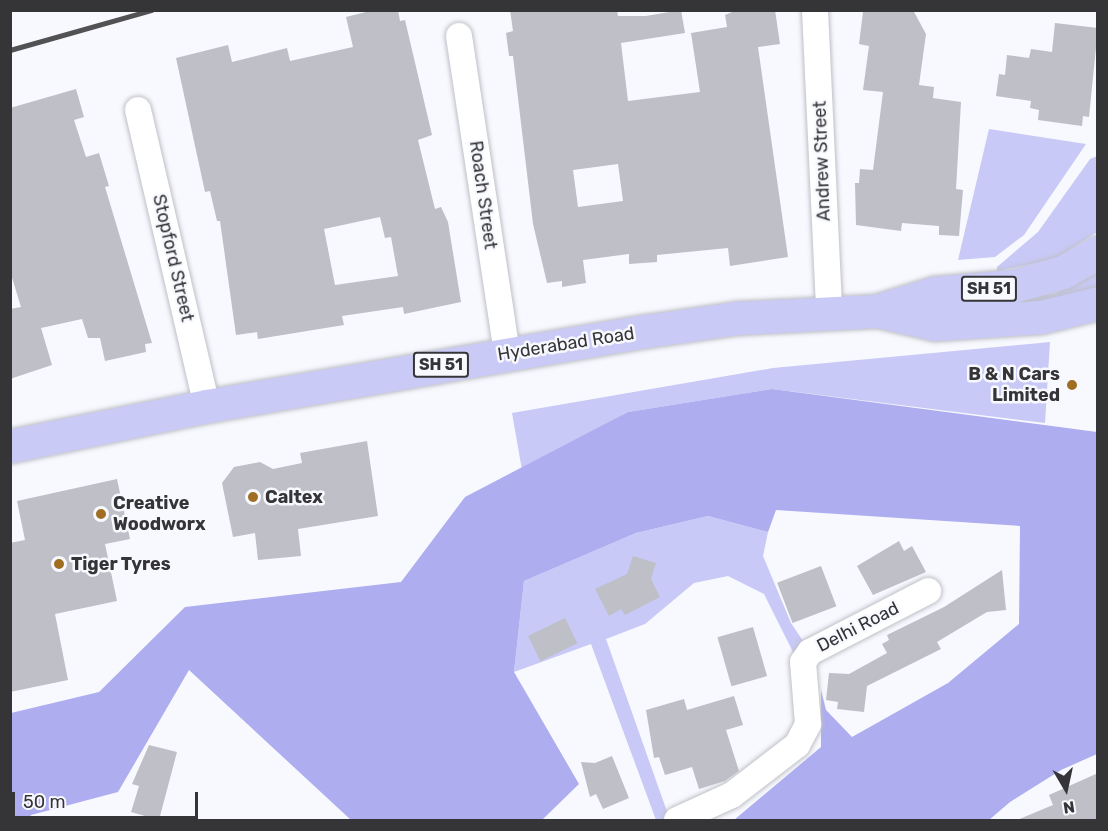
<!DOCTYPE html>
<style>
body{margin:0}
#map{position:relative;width:1108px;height:831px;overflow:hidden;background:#f8f9fe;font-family:Rubik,sans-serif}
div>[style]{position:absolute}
.green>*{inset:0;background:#c8c9f6}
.forest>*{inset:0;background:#adadf0}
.building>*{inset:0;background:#bebfc7;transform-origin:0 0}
.roads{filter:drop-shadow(0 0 2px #bfc0c8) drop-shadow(0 0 2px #bfc0c8)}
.street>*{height:26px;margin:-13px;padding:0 13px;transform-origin:13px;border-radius:13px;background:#fff}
.primary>*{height:33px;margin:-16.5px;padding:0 16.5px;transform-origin:16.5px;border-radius:16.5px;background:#cacaf7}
.rail>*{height:4.5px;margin:-2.25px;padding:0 2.25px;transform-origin:2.25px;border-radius:2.25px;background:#525255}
.dots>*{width:16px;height:16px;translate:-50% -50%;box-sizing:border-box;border:3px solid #f8f9fe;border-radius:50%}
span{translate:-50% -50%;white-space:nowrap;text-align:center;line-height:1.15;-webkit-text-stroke:5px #f8f9fe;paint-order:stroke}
.shield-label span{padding:2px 4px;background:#f8f9fe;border:2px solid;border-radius:4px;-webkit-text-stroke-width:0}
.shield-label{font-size:16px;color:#353538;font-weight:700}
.street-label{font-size:18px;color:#353538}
.poi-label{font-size:18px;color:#353538;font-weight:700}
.right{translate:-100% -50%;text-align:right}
.left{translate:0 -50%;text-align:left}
.frame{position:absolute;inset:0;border:12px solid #353538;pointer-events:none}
.north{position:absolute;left:1036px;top:759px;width:60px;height:60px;-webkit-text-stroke:4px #f8f9fe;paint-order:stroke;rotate:171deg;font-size:16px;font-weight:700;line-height:24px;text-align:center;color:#353538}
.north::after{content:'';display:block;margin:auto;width:21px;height:27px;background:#353538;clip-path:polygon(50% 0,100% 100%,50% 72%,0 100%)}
.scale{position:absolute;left:12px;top:792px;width:186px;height:27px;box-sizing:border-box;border:3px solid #353538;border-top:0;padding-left:8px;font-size:18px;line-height:21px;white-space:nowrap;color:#353538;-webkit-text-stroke:4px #f8f9fe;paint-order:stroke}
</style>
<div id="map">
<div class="green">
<div style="clip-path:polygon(989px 129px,1086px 144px,1024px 235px,995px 257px,958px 260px)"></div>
<div style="clip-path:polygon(1097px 156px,1097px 232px,1055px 259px,997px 271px,997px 267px,1038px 232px,1090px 159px)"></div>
<div style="clip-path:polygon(1097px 273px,1097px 288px,1047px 303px,956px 305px,1054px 294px)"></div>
<div style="clip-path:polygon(1050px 342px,1045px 423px,772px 389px,628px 412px,522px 470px,512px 413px,773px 368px)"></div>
<div style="clip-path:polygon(708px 516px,768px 532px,763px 556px,791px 623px,805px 644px,794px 654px,764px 594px,728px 576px,694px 583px,645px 624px,606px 639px,670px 820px,656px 820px,591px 644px,514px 672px,524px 581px,636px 533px)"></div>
</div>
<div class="forest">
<div style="clip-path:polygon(772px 389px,1097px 432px,1097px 754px,1061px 770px,1010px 802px,989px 820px,734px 820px,821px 747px,821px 690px,826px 710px,852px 737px,948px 683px,1019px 624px,1020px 526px,776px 510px,768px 532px,708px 516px,636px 533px,524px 581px,514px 672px,579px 784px,542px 820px,351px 820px,189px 670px,118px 792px,31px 815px,28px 820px,11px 820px,11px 713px,99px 692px,185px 607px,401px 582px,465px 497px,628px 412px)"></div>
</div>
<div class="building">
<div style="clip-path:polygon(evenodd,374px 10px,398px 10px,400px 21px,405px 20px,432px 135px,418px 140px,435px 209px,441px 207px,448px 222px,461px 302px,404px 314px,403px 307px,342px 316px,344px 325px,258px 339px,257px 332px,236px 335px,220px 221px,217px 221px,210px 191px,205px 192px,176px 58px,228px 45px,232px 62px,287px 48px,290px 61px,353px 47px,346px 17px,374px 10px,380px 217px,385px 238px,391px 237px,398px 276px,335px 285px,324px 229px,380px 217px)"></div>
<div style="clip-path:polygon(evenodd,510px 10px,617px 10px,618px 16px,646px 16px,681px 10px,685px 33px,621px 43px,628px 101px,700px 92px,691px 33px,727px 27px,725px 15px,732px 12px,775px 10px,780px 44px,758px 47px,788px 257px,730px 266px,728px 248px,657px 255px,657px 262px,629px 264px,629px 254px,583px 260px,586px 283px,562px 287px,562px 281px,547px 283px,533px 224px,513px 56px,509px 56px,506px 33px,513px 31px,510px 10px,618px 164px,623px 201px,578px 207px,573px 170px,618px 164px)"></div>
<div style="clip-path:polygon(871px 10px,913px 10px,926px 34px,919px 85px,934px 87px,933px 98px,961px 102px,956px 189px,963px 190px,959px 236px,939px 235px,939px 226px,902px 223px,901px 231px,856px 225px,855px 183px,859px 183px,860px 169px,873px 170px,883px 92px,863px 90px,869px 46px,859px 44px,863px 12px)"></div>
<div style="clip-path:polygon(1055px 23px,1098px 28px,1089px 117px,1083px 116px,1082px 126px,1038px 120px,1039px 110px,1030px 108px,1031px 101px,996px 96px,999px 74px,1005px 75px,1007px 55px,1029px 58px,1031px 49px,1052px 52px)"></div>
<div style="clip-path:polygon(76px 89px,84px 117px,74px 120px,86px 157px,99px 153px,109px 186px,105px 187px,152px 343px,145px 344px,146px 352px,105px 361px,100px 338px,88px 338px,82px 319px,41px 328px,52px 365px,10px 379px,10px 309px,21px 307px,10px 271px,10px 108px)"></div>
<div style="clip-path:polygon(367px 441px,378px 516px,298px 529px,301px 556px,258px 560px,255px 533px,233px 537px,222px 483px,234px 467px,260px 462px,273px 469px,302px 463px,300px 453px)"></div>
<div style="clip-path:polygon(117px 479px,130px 539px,105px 544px,117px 601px,55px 614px,68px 680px,10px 692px,10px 543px,25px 540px,17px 501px)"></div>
<div style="clip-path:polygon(899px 541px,904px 551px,912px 546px,926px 572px,873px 595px,857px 566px)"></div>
<div style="clip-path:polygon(633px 556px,656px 563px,651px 579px,660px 597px,625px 615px,621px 609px,609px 616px,595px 589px,627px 574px)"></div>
<div style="left:821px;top:566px;width:43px;height:47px;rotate:69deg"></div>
<div style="clip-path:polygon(1002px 570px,1006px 610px,987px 612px,937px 642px,941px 649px,867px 686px,864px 712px,837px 709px,838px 702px,826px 700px,829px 673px,849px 674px,887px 653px,882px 644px,889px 640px,887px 635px,944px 607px)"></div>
<div style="left:565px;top:618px;width:28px;height:41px;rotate:64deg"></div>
<div style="left:753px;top:627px;width:51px;height:37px;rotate:74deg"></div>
<div style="clip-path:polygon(734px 696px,743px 725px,726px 730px,739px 771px,725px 781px,699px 789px,692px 767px,665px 775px,659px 757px,654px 758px,646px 710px,684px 699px,687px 710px)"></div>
<div style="clip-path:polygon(149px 745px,177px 752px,159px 820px,131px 812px,139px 786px,132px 784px)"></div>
<div style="clip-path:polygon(612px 756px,629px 798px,603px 809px,596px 794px,590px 797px,581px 762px,595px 763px)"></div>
<div style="clip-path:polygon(1098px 773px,1098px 820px,1017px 820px,1053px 805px,1049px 795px)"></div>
</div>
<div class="roads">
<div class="street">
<div style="left:815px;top:10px;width:302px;rotate:87.3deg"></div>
<div style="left:459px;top:36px;width:322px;rotate:81.4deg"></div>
<div style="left:138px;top:110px;width:304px;rotate:76.9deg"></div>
<div style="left:677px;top:820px;width:60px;rotate:-24.4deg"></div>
<div style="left:732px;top:795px;width:82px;rotate:-37.6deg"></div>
<div style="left:797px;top:745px;width:24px;rotate:-62deg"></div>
<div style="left:808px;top:724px;width:62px;rotate:-94.6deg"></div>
<div style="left:803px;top:662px;width:12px;rotate:-55deg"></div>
<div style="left:810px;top:652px;width:133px;rotate:-27.3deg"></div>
</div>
<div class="primary">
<div style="left:878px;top:311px;width:58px;rotate:12.8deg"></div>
<div style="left:935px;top:324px;width:106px;rotate:-3.8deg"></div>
<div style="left:1041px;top:317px;width:59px;rotate:-13.8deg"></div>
<div style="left:10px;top:446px;width:201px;rotate:-11.5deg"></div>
<div style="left:207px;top:406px;width:446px;rotate:-9.7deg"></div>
<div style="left:647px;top:331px;width:91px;rotate:-8.2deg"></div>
<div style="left:737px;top:318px;width:139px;rotate:-2.9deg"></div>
<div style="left:876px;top:311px;width:61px;rotate:-17.2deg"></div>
<div style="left:934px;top:293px;width:79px;rotate:-5.1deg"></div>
<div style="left:1013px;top:286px;width:52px;rotate:-15.6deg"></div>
<div style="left:1063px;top:272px;width:40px;rotate:-29.7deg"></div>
</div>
</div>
<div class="rail">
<div style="left:10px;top:50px;width:147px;rotate:-15.8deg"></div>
</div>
<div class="dots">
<div style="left:1072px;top:385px;background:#9f6e23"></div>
<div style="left:253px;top:497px;background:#9f6e23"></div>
<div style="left:101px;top:514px;background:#9f6e23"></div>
<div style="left:59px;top:564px;background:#9f6e23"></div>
</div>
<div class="shield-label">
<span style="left:989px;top:289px">SH 51</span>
<span style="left:441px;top:365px">SH 51</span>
</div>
<div class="street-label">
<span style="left:822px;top:161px;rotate:-92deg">Andrew Street</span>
<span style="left:483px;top:195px;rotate:82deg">Roach Street</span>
<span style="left:173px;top:258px;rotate:77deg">Stopford Street</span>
<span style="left:566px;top:344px;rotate:-9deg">Hyderabad Road</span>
<span style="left:858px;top:627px;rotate:-27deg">Delhi Road</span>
</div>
<div class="poi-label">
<span class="right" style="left:1060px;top:385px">B &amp; N Cars<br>Limited</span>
<span class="left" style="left:265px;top:497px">Caltex</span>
<span class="left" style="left:113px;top:514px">Creative<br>Woodworx</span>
<span class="left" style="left:71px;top:564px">Tiger Tyres</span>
</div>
<div class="frame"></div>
<div class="north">N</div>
<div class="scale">50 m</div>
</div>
